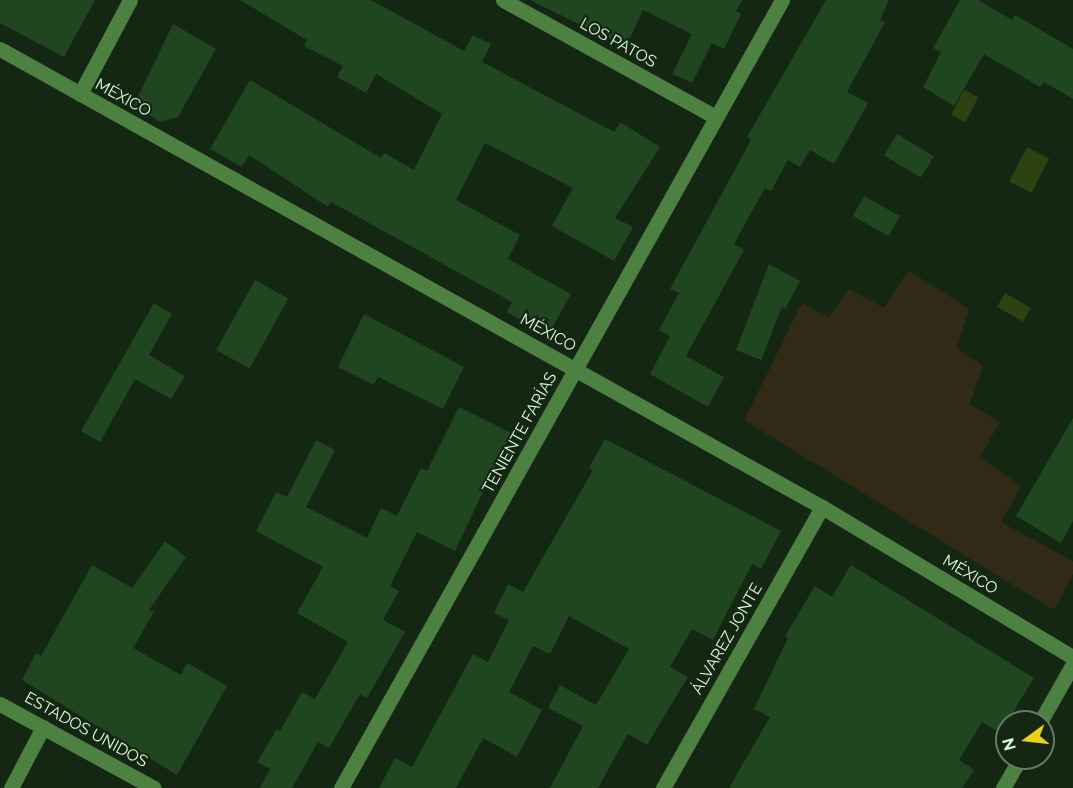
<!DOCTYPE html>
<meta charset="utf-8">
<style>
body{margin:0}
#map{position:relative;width:1073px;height:788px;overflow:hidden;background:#132712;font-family:Raleway,sans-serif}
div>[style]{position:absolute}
.green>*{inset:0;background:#302a16}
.water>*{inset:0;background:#2d4210;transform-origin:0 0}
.building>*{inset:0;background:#204620;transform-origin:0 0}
.minor>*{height:15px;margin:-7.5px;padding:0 7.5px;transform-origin:7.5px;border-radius:7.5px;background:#4d8142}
span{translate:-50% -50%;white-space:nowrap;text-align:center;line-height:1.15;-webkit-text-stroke:4.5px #132712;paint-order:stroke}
.street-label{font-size:16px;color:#defcdb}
.north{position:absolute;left:995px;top:710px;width:60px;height:60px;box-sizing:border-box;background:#132712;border:2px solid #647c62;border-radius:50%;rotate:255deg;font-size:16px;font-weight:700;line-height:24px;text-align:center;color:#defcdb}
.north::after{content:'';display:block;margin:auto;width:21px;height:27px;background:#e9d21a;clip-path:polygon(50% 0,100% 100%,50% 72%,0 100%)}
</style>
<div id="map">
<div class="green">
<div style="clip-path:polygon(908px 270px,969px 309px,957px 348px,983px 366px,970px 404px,1000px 422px,980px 457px,1021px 486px,1001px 522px,1073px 561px,1073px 574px,1054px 610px,744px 420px,802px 303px,829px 317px,849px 289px,884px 308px)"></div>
</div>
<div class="water">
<div style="left:964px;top:90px;width:16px;height:28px;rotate:27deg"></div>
<div style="left:1027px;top:147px;width:25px;height:39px;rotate:27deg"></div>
<div style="left:1005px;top:293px;width:30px;height:16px;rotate:30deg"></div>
</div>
<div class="building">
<div style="clip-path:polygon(0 0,95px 0,64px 57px,0 23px)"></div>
<div style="clip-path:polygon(240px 0,371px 0,464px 51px,473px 35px,491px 44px,482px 62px,614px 132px,620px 122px,660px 147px,615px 218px,633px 227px,614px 261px,552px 226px,573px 188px,485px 143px,456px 200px,520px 235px,508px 259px,571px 294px,548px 335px,507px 312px,512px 302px,331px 202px,328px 207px,249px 155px,242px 167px,210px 149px,250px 80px,381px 158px,384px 153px,414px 170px,442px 114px,376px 74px,366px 93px,337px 77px,343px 66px,304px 46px,307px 40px)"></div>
<div style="clip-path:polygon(530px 0,742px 0,736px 11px,741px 14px,724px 49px,712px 43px,692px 83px,672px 74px,692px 34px,643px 10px,626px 47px)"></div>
<div style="clip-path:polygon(826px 0,889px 0,880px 20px,885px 22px,847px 92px,868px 103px,834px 164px,810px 150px,800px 167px,788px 160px,771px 191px,765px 188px,734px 244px,744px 250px,686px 356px,724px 377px,708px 407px,650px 374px,670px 336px,659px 330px,679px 293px,670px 289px,751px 140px,747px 137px)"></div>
<div style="clip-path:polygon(960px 0,978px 0,1012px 20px,1015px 15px,1073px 49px,1073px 99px,1044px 82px,1040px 87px,984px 54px,954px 106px,923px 87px,941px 52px,933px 48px)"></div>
<div style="clip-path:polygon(173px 24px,216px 49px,178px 117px,160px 122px,134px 105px)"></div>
<div style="left:897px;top:134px;width:43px;height:25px;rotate:31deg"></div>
<div style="left:864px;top:196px;width:41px;height:23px;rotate:29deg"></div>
<div style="clip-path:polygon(769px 264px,800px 281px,785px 309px,782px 307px,761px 360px,736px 350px)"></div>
<div style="left:255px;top:280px;width:38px;height:80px;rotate:29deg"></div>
<div style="clip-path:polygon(154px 303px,172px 314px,149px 355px,185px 376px,171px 399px,135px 379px,100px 442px,81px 431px)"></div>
<div style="clip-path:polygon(364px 314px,464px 367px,443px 409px,378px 377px,374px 385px,338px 367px)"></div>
<div style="clip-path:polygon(459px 407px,511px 433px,455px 551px,417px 532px,390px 586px,399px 591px,383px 620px,405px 632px,367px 698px,360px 694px,329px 748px,318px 742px,292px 788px,260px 788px,270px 769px,257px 762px,277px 729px,280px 731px,302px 692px,315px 699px,348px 642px,297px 613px,323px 567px,256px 531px,276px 492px,287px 497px,316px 440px,335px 450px,306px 507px,367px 538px,381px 508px,397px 516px,421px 468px,427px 471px)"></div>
<div style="clip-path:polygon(1073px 418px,1073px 521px,1061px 543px,1016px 516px)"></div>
<div style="clip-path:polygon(605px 439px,781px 531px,761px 569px,752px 564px,713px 640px,692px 629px,670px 667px,688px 677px,677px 695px,647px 745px,628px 734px,598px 788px,550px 788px,583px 726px,548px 708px,560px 685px,596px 705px,629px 649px,569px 616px,550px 654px,533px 646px,509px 692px,542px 710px,517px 757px,483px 738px,456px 788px,379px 788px,395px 758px,412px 767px,473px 654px,488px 662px,509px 620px,494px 613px,508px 584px,523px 592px,593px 470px,589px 468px)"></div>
<div style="clip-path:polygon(165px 541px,186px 557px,149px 610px,154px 612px,133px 648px,181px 675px,187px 663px,227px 686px,177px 775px,22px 680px,36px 653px,41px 656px,92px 565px,132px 588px)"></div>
<div style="clip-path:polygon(851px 565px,1034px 678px,1000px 733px,982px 722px,959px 760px,974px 770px,962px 788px,729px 788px,770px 717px,754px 709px,788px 638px,785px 636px,815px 586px,832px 597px)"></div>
</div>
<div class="minor">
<div style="left:503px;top:0;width:243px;rotate:28.8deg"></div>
<div style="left:0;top:49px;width:941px;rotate:29.13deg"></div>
<div style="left:822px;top:507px;width:292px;rotate:30.9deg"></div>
<div style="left:80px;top:94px;width:106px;rotate:-62deg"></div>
<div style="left:0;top:704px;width:175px;rotate:28.6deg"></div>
<div style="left:1040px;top:722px;width:67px;rotate:-60.4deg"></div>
<div style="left:11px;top:788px;width:69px;rotate:-62.3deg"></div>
<div style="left:341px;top:788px;width:903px;rotate:-60.77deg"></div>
<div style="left:663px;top:788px;width:323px;rotate:-60.5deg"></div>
<div style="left:1003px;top:788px;width:34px;rotate:-60deg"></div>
</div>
<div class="street-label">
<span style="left:618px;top:43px;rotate:29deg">LOS PATOS</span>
<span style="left:123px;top:98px;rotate:29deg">MÉXICO</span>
<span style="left:548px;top:333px;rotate:29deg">MÉXICO</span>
<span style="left:520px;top:433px;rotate:-61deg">TENIENTE FARÍAS</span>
<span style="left:970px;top:575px;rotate:31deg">MÉXICO</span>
<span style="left:727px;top:639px;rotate:-60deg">ÁLVAREZ JONTE</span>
<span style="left:86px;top:730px;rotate:29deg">ESTADOS UNIDOS</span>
</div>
<div class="north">N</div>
</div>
